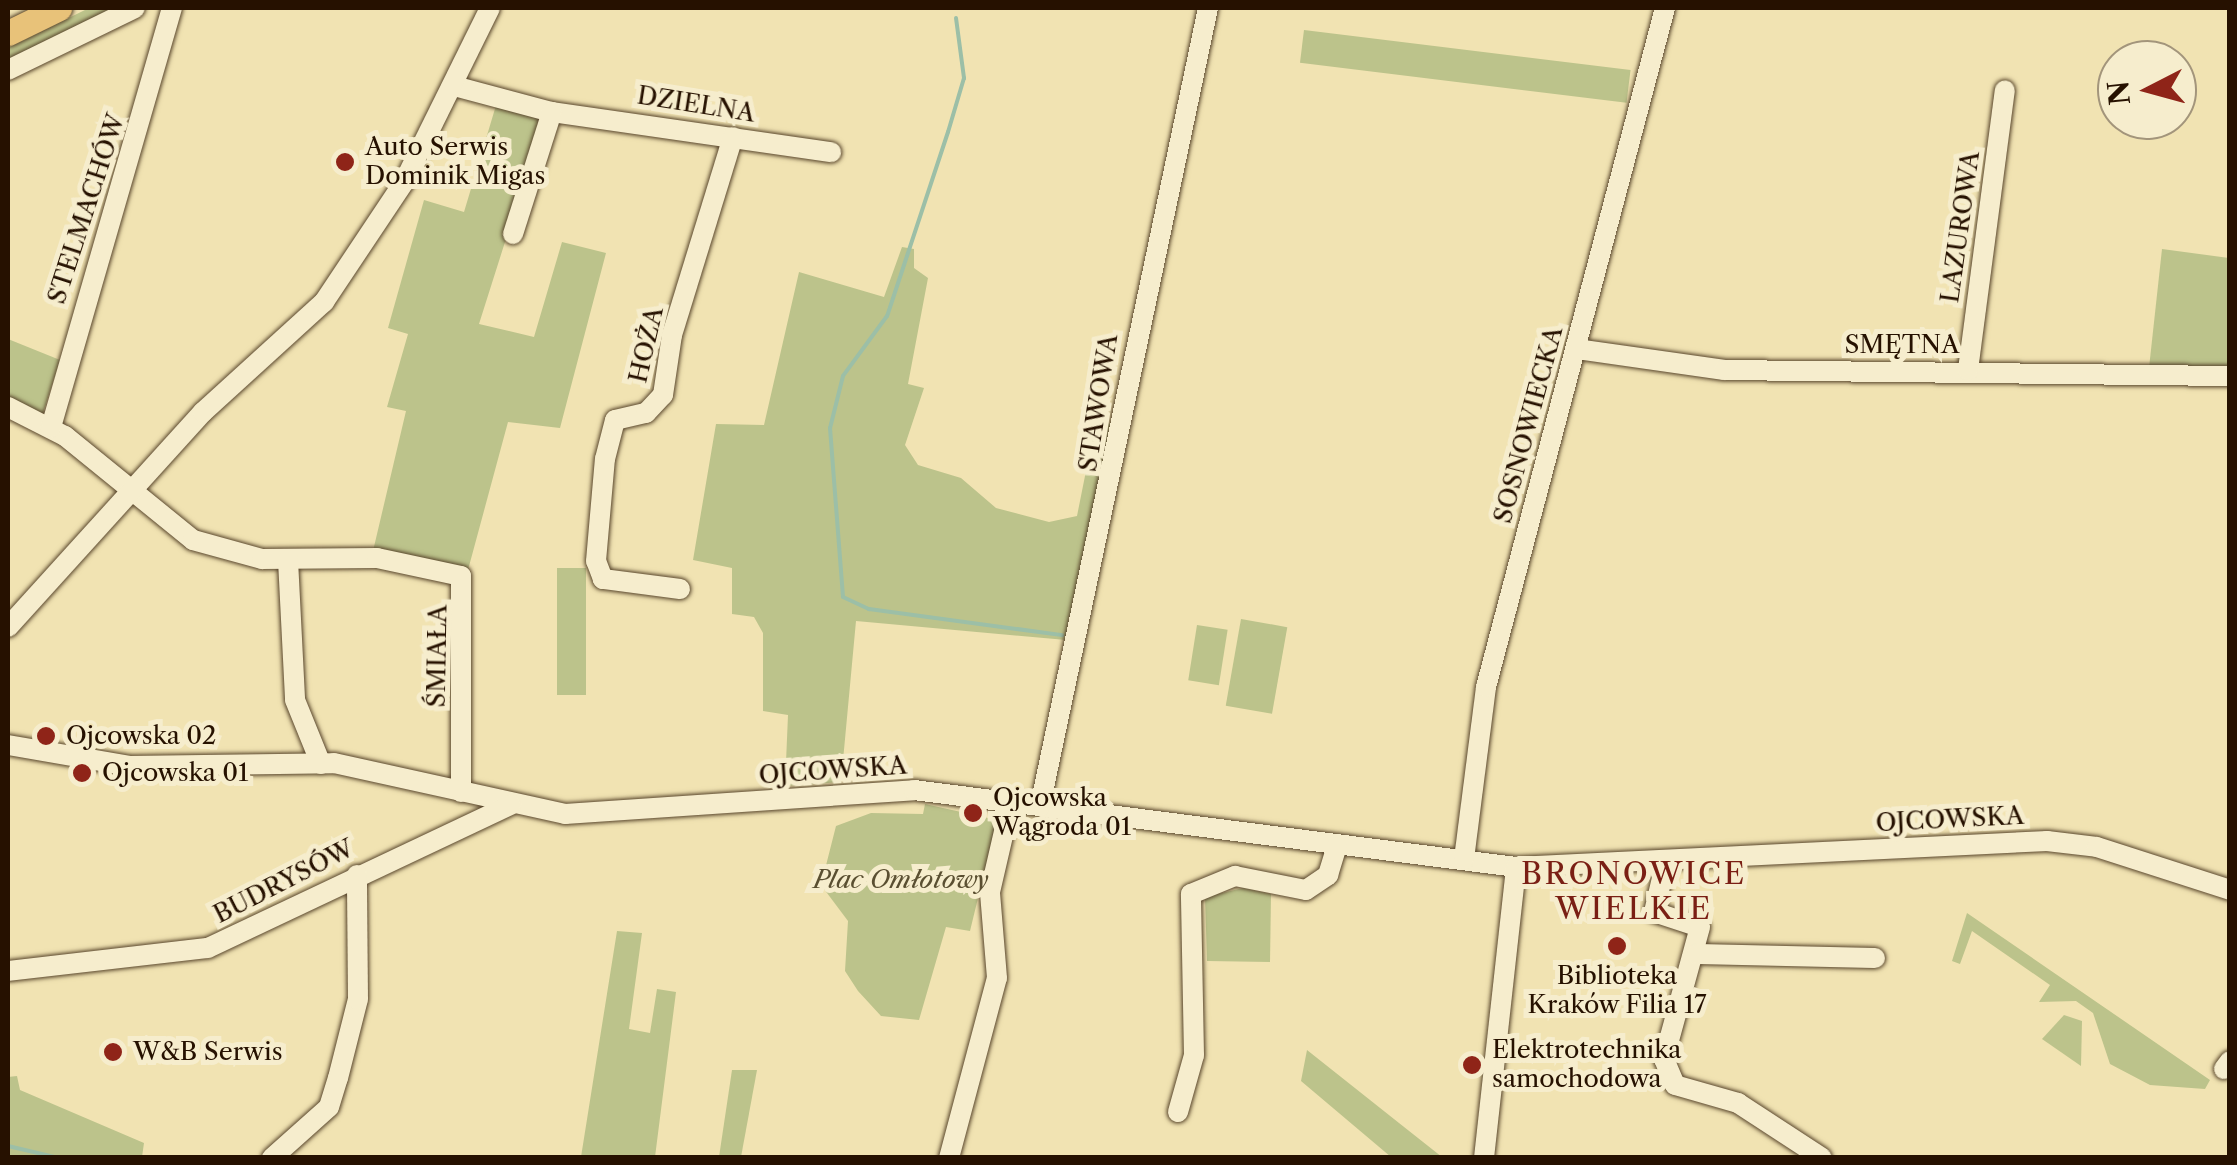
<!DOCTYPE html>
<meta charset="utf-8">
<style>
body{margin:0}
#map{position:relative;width:2237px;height:1165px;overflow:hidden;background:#f1e3b2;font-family:"Libre Caslon Text",serif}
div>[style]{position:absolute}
.green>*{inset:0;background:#bcc38b;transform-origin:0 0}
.stream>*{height:4px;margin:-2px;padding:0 2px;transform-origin:2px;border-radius:2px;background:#9cbfa7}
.roads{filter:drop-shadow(0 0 2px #59462c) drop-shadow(0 0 2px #59462c)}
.minor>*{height:20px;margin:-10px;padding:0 10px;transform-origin:10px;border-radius:10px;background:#f6edcd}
.major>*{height:25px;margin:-12.5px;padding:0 12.5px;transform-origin:12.5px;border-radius:12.5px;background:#e8c279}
.dots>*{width:28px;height:28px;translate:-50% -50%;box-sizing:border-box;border:5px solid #f6edcd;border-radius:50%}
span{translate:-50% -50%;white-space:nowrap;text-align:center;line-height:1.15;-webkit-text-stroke:10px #f6edcd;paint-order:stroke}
.street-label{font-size:25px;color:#261100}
.poi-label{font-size:25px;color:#261100}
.left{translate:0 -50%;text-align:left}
.park-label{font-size:25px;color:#5a4f31;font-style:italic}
.quarter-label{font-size:30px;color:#7a1f14;letter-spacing:2.5px}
.frame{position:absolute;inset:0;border:10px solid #261100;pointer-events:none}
.north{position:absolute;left:2097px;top:40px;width:100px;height:100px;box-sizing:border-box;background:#f6edcd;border:2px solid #a3957b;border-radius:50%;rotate:264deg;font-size:28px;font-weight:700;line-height:40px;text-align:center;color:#261100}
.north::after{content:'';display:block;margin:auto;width:35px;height:45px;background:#8f2418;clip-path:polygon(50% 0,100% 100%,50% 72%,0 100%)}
</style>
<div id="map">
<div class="green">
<div style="clip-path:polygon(89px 8px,119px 8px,8px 63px,8px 48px)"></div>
<div style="left:1304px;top:30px;width:329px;height:33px;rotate:7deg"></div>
<div style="clip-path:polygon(497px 102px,544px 119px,479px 324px,534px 337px,562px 242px,606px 253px,560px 428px,508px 422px,468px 570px,373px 551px,406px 411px,387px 407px,408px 334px,388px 328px,424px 200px,464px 212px)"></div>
<div style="clip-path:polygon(902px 247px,914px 249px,914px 268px,928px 278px,908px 384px,924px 388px,905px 445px,918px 465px,961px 478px,996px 508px,1049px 522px,1077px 516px,1096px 421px,1111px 424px,1066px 640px,856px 621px,841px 782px,785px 786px,788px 715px,763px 711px,763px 633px,754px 617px,732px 614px,732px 568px,693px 560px,716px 424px,764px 425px,799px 272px,884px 297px)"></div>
<div style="clip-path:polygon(2162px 249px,2229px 258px,2229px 366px,2149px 368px)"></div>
<div style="clip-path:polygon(8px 339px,60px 360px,42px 416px,8px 399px)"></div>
<div style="left:586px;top:568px;width:127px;height:29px;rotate:90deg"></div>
<div style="left:1241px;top:619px;width:47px;height:88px;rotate:10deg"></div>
<div style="left:1197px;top:625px;width:31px;height:56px;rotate:9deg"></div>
<div style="clip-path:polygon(925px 804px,997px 820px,970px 931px,946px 927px,919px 1020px,881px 1016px,858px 991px,845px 971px,848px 921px,821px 885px,836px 826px,871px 813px,923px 814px)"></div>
<div style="clip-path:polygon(1243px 888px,1271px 894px,1270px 962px,1207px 961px,1205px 897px)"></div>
<div style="clip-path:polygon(1967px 913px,2210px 1080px,2205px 1089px,2150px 1085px,2110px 1064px,2093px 1013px,2076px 1001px,2039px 1002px,2050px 985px,1972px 931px,1960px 964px,1952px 961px)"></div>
<div style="clip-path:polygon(617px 931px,642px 933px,629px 1029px,650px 1033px,657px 989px,676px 992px,655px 1157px,581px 1157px)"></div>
<div style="clip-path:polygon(2064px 1015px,2082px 1021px,2081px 1066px,2042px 1039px)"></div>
<div style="clip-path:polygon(1307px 1050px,1399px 1123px,1442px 1157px,1391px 1157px,1301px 1081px)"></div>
<div style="clip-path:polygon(732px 1070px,757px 1070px,741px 1157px,719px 1157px)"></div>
<div style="clip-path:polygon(17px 1076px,20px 1090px,144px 1143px,142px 1157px,8px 1157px,8px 1077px)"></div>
</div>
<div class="stream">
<div style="left:956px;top:18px;width:61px;rotate:82.4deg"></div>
<div style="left:964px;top:78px;width:56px;rotate:106.5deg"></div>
<div style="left:948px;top:132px;width:194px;rotate:108.3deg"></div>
<div style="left:887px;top:316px;width:74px;rotate:126.3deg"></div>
<div style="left:843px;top:376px;width:54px;rotate:104deg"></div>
<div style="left:830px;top:428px;width:169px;rotate:85.6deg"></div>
<div style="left:843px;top:597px;width:29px;rotate:25deg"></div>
<div style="left:869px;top:609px;width:195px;rotate:7.7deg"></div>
<div style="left:8px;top:1146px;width:52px;rotate:13.2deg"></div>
</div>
<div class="roads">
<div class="minor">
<div style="left:8px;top:70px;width:141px;rotate:-26deg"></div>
<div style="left:454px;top:86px;width:101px;rotate:14.9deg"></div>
<div style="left:552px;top:112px;width:282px;rotate:8.2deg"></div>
<div style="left:513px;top:234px;width:128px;rotate:-72.3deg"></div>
<div style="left:1577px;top:349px;width:148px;rotate:8.1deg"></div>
<div style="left:1724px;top:370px;width:506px;rotate:0.68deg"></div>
<div style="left:1968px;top:370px;width:282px;rotate:-82.5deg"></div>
<div style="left:8px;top:407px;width:64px;rotate:27deg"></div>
<div style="left:65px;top:436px;width:165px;rotate:39.1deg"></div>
<div style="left:193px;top:540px;width:72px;rotate:15.4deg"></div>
<div style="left:262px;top:559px;width:115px;rotate:-0.5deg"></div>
<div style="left:377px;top:558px;width:86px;rotate:12.1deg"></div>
<div style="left:461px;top:576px;width:216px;rotate:90deg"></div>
<div style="left:51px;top:427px;width:436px;rotate:-73.9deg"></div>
<div style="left:288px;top:560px;width:140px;rotate:87.1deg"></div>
<div style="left:295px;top:700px;width:69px;rotate:67.9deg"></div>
<div style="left:680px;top:589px;width:78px;rotate:-172.6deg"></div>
<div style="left:603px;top:579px;width:19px;rotate:-111deg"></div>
<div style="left:596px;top:561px;width:102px;rotate:-85deg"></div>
<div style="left:605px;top:459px;width:40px;rotate:-75.6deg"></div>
<div style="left:615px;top:420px;width:32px;rotate:-13deg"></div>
<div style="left:646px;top:413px;width:25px;rotate:-47deg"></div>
<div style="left:663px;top:395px;width:61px;rotate:-81.5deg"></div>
<div style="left:672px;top:335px;width:207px;rotate:-72.9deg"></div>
<div style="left:8px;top:627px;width:290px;rotate:-47.8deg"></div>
<div style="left:203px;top:412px;width:164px;rotate:-42.3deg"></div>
<div style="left:324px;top:302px;width:144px;rotate:-56.3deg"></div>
<div style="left:404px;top:182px;width:194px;rotate:-63.7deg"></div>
<div style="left:8px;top:745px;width:123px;rotate:9.8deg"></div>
<div style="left:129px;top:766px;width:205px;rotate:-0.8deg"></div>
<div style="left:334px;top:763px;width:237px;rotate:12.4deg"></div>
<div style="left:565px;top:814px;width:350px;rotate:-3.9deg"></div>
<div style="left:914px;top:790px;width:607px;rotate:7.29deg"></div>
<div style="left:1516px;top:867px;width:532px;rotate:-2.8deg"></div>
<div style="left:2047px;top:841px;width:50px;rotate:6.8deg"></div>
<div style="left:2097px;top:847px;width:140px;rotate:17.9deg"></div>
<div style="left:1040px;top:806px;width:815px;rotate:-78.11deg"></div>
<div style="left:1464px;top:859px;width:173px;rotate:-82.7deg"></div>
<div style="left:1486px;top:687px;width:702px;rotate:-75.23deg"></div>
<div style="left:1666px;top:861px;width:52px;rotate:103.2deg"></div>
<div style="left:1654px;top:912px;width:48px;rotate:18.1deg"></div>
<div style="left:1700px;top:927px;width:137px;rotate:105.3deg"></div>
<div style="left:1664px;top:1059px;width:28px;rotate:67deg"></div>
<div style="left:1675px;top:1085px;width:66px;rotate:15.9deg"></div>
<div style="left:1738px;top:1103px;width:100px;rotate:33.2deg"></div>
<div style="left:1697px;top:954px;width:178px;rotate:1.3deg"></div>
<div style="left:8px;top:971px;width:201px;rotate:-6.6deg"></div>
<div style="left:208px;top:948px;width:335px;rotate:-25.3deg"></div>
<div style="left:2224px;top:1069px;width:10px;rotate:-53deg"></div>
<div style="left:1178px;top:1112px;width:59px;rotate:-74.3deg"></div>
<div style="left:1194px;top:1055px;width:161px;rotate:-91.1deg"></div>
<div style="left:1191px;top:894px;width:48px;rotate:-22.2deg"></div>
<div style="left:1235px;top:876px;width:72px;rotate:11.2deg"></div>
<div style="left:1306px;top:890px;width:27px;rotate:-34deg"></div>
<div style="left:1328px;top:875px;width:30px;rotate:-73deg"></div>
<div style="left:272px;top:1158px;width:76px;rotate:-41.8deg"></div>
<div style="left:329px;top:1107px;width:30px;rotate:-73deg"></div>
<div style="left:338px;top:1078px;width:81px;rotate:-75.8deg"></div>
<div style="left:358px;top:999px;width:124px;rotate:-90.5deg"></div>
<div style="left:949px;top:1158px;width:186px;rotate:-75.1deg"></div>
<div style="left:997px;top:978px;width:86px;rotate:-94.7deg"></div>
<div style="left:990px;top:892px;width:93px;rotate:-77deg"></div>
<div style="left:1484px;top:1158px;width:293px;rotate:-83.7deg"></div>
</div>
<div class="major">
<div style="left:8px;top:33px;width:57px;rotate:-26.1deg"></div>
</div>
</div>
<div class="dots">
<div style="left:345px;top:162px;background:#8f2418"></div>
<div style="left:46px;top:736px;background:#8f2418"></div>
<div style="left:82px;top:773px;background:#8f2418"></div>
<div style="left:973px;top:813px;background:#8f2418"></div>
<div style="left:1617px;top:946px;background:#8f2418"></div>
<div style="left:113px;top:1052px;background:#8f2418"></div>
<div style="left:1472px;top:1065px;background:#8f2418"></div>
</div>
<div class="street-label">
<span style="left:696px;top:105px;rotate:9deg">DZIELNA</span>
<span style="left:87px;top:209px;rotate:-72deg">STELMACHÓW</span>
<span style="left:1961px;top:227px;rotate:-82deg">LAZUROWA</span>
<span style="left:647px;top:345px;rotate:-77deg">HOŻA</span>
<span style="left:1902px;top:345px">SMĘTNA</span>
<span style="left:1099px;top:403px;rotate:-81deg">STAWOWA</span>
<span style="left:1529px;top:425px;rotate:-75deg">SOSNOWIECKA</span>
<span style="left:438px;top:656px;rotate:-89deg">ŚMIAŁA</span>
<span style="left:833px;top:771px;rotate:-4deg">OJCOWSKA</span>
<span style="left:1950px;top:820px;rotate:-3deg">OJCOWSKA</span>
<span style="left:284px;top:882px;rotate:-27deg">BUDRYSÓW</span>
</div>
<div class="poi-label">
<span class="left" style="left:365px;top:162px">Auto Serwis<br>Dominik Migas</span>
<span class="left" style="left:66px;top:736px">Ojcowska 02</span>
<span class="left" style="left:102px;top:773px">Ojcowska 01</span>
<span class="left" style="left:993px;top:813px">Ojcowska<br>Wągroda 01</span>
<span style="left:1617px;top:991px">Biblioteka<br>Kraków Filia 17</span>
<span class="left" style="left:1492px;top:1065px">Elektrotechnika<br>samochodowa</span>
<span class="left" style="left:133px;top:1052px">W&amp;B Serwis</span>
</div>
<div class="park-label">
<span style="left:901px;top:880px">Plac Omłotowy</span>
</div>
<div class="quarter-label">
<span style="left:1634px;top:891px">BRONOWICE<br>WIELKIE</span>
</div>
<div class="frame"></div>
<div class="north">N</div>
</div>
